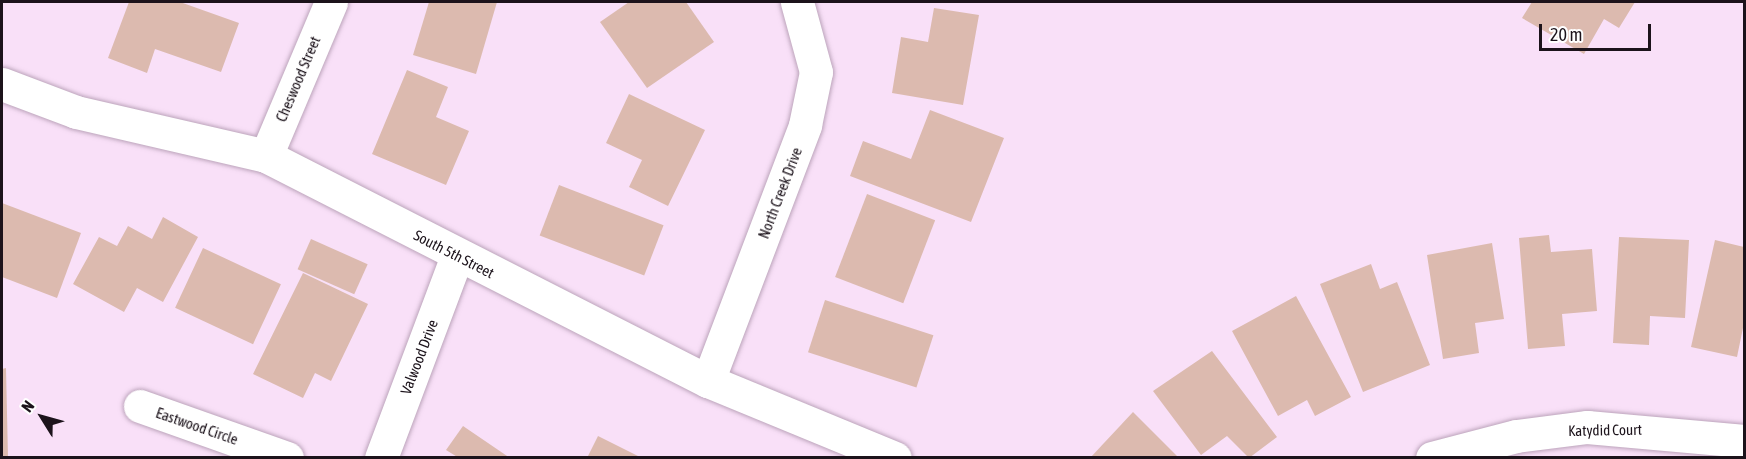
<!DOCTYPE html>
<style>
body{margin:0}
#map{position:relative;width:1746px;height:459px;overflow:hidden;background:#f9e0f8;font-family:"Asap Condensed",sans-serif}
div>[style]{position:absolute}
.building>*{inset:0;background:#dcbaaf;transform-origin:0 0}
.roads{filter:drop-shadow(0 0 2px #bca4bb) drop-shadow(0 0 2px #bca4bb)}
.minor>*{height:33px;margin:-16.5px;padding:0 16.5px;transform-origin:16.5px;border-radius:16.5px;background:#fff}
span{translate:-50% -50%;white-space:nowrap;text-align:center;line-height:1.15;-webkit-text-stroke:4.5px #fff;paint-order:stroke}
.street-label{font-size:15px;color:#1c131b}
.frame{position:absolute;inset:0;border:3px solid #1c131b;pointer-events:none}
.north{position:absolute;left:12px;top:387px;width:60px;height:60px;-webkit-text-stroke:4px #fff;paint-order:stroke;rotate:307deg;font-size:16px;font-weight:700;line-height:24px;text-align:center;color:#1c131b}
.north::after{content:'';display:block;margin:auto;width:21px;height:27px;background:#1c131b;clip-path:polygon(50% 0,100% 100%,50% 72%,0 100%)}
.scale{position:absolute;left:1539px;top:24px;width:112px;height:27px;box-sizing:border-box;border:3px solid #1c131b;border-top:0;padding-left:8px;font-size:18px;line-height:21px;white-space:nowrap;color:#1c131b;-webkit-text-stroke:4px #fff;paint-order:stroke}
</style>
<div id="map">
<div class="building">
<div style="clip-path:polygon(129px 2px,180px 2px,239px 23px,221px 72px,155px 49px,147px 73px,108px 58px)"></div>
<div style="clip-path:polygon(429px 2px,497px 2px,476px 74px,413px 55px)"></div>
<div style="clip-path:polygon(629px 2px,686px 2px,714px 42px,647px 88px,600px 22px)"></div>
<div style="clip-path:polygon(1532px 2px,1635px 2px,1619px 28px,1604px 19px,1584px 54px,1522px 18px)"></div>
<div style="clip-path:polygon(934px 8px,979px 15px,963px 105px,892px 93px,901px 37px,928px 42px)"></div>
<div style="clip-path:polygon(407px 70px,448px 87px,436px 117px,469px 131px,446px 185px,372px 154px)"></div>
<div style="clip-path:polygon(629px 94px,705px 130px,668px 206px,629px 187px,642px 160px,606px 143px)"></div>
<div style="clip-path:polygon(930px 110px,1004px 138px,971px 222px,850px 176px,863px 141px,911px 159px)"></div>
<div style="left:559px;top:185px;width:112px;height:54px;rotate:21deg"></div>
<div style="left:867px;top:194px;width:73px;height:89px;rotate:21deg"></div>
<div style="clip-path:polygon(2px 203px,81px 233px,57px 298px,2px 277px)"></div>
<div style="clip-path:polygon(163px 217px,198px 237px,163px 302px,137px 288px,124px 312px,73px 284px,99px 237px,117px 246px,128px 226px,152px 239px)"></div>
<div style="clip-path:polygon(1549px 235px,1551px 252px,1592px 249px,1597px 311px,1562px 314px,1565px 346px,1528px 349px,1519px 238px)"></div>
<div style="clip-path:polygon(1619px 237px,1689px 240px,1685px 318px,1650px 316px,1649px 345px,1613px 343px)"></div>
<div style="left:311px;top:239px;width:62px;height:33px;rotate:24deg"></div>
<div style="clip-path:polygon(1715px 240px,1744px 247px,1744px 323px,1737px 357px,1691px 347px)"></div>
<div style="clip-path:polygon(1492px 243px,1504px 319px,1475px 323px,1479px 353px,1443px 359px,1427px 255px)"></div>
<div style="left:203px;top:248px;width:86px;height:66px;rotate:25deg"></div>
<div style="clip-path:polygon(1371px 264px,1380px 289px,1397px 282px,1430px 365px,1363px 392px,1320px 284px)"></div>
<div style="clip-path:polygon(303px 273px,368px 304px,331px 381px,315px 373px,303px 398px,253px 374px)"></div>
<div style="clip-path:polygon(1296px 296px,1351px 397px,1315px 416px,1307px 400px,1278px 416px,1232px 331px)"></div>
<div style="left:825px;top:300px;width:114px;height:55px;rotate:18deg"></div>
<div style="clip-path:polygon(1212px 351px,1277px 437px,1249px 458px,1227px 436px,1201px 455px,1153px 391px)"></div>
<div style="clip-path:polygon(6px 368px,8px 458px,2px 458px,2px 369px)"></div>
<div style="clip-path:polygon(1133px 412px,1179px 458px,1090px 458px)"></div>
<div style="clip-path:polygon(463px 426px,510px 458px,459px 458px,446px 450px)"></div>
<div style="clip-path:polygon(598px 436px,642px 458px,587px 458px)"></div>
</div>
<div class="roads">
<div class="minor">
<div style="left:2px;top:84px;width:79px;rotate:20.7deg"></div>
<div style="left:76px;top:112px;width:195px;rotate:13deg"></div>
<div style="left:266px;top:156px;width:496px;rotate:27deg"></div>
<div style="left:708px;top:381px;width:202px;rotate:22.4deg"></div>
<div style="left:266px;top:156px;width:167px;rotate:-67.1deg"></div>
<div style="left:708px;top:381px;width:274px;rotate:-69.2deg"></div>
<div style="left:805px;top:125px;width:54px;rotate:-78.3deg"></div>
<div style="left:816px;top:72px;width:73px;rotate:-105.2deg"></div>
<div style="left:140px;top:406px;width:156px;rotate:19.5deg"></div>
<div style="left:381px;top:458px;width:216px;rotate:-69.4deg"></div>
<div style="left:1432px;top:458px;width:87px;rotate:-14.7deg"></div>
<div style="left:1516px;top:436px;width:72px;rotate:-7.2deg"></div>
<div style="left:1587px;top:427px;width:158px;rotate:5.1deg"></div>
</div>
</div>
<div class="street-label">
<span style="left:298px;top:79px;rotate:-67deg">Cheswood Street</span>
<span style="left:780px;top:193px;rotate:-69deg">North Creek Drive</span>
<span style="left:454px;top:254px;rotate:27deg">South 5th Street</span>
<span style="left:419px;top:357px;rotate:-69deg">Valwood Drive</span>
<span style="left:197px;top:426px;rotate:19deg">Eastwood Circle</span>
<span style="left:1605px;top:430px;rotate:-1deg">Katydid Court</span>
</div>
<div class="frame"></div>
<div class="north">N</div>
<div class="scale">20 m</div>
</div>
